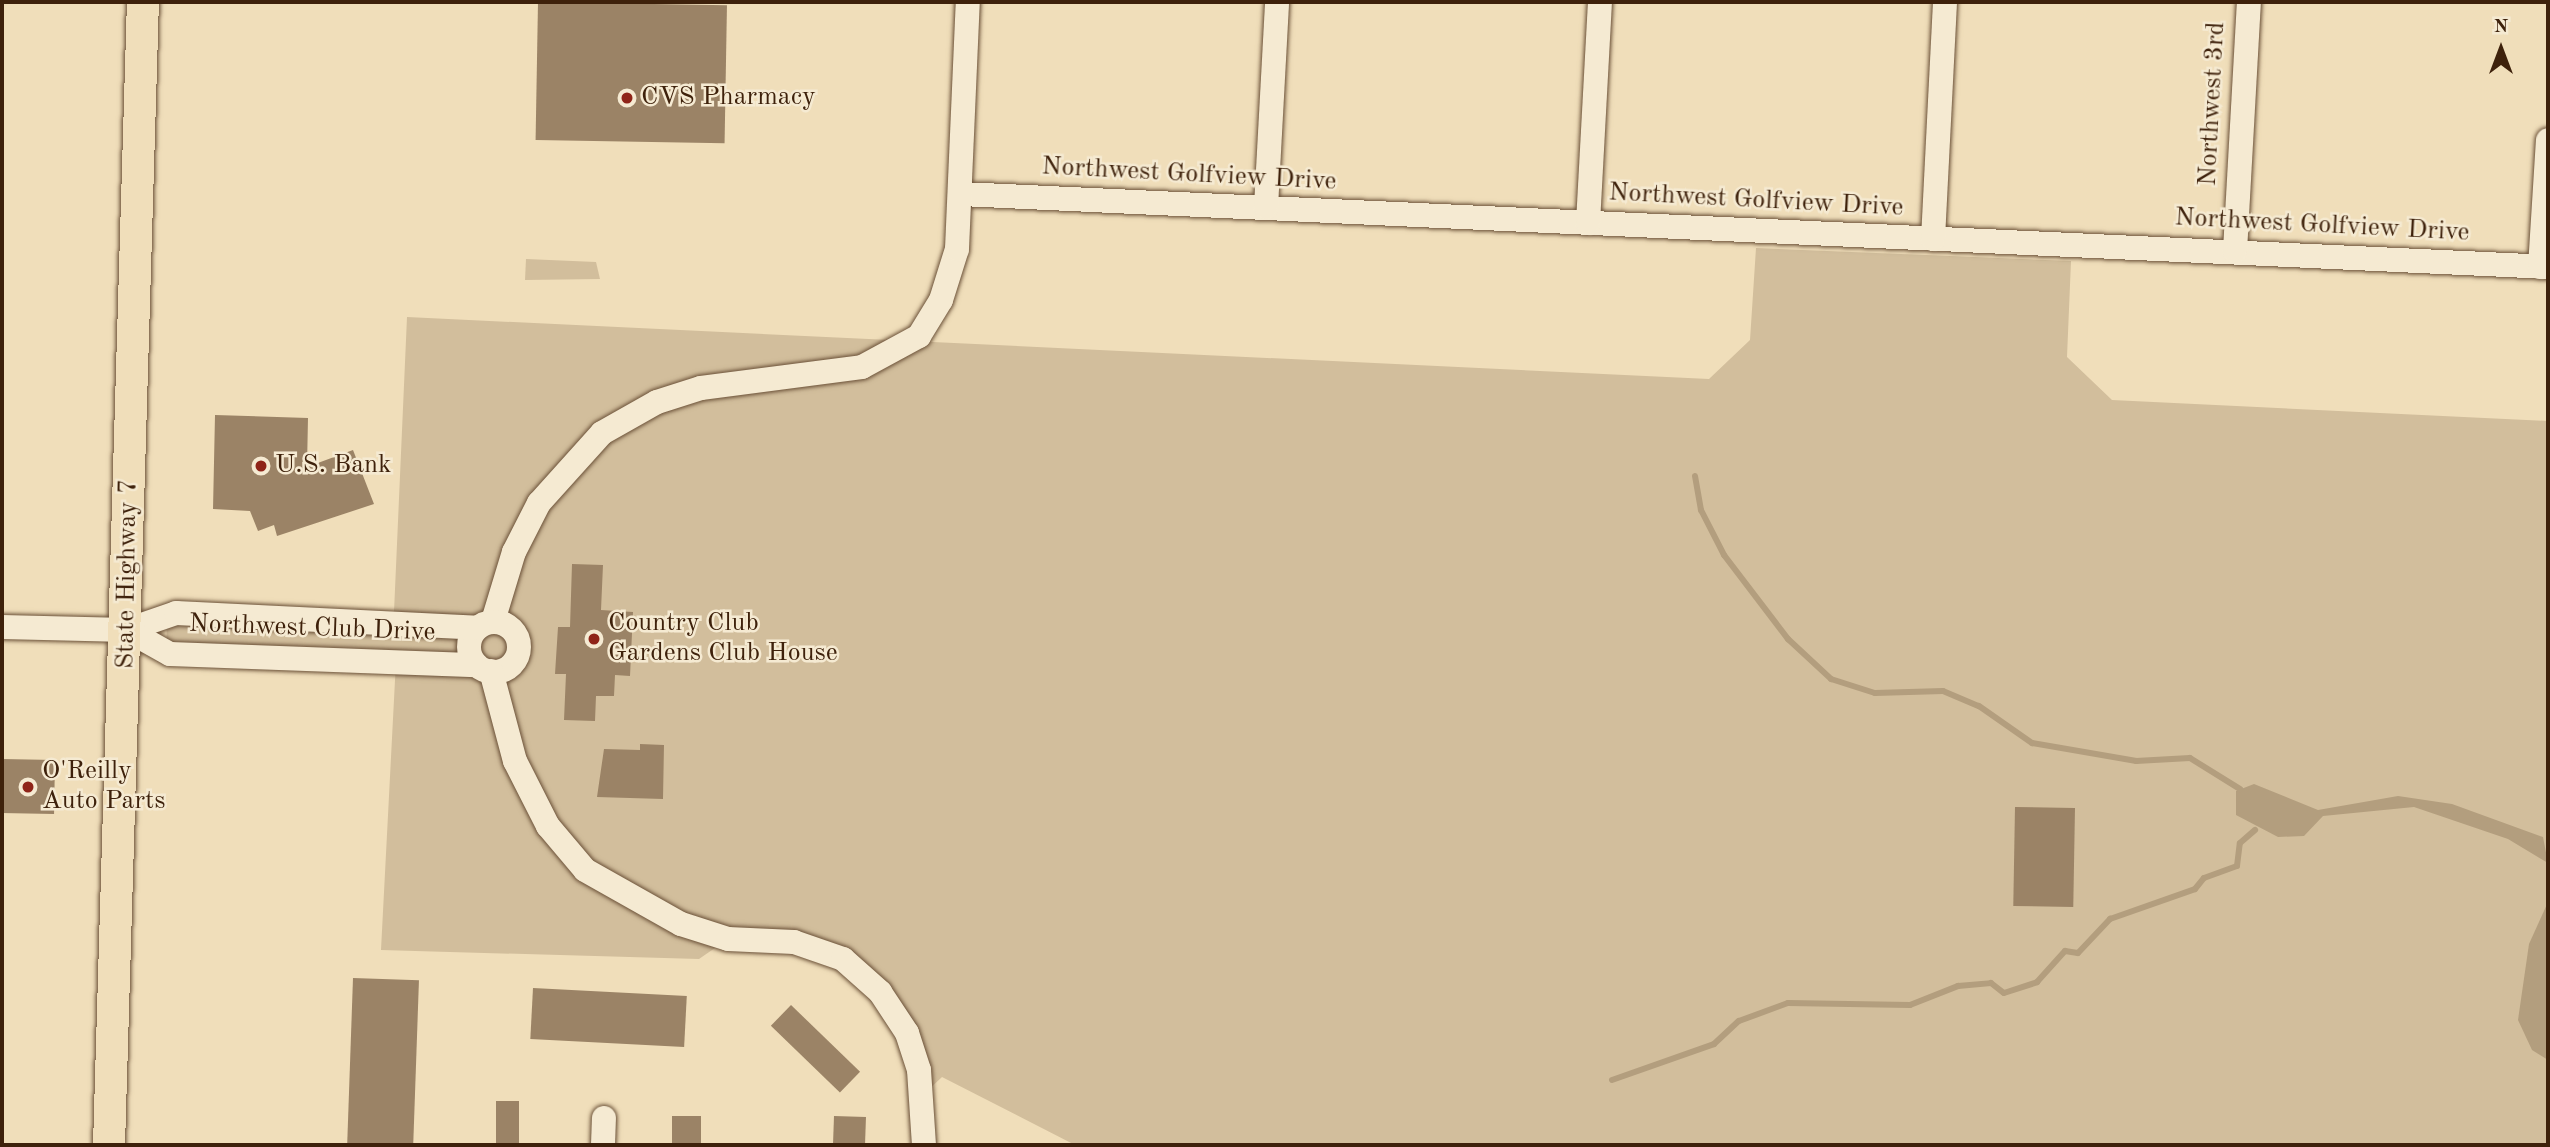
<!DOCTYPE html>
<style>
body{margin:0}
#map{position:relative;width:2550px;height:1147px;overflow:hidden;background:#f0deba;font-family:"Old Standard TT",serif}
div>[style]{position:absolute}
.green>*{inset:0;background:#d2be9c}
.water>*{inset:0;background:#b39e7e}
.stream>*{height:6px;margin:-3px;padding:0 3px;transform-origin:3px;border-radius:3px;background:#b39e7e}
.building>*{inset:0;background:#9b8366;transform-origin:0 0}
.roads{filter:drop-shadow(0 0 2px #6a5037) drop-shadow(0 0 2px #6a5037)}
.minor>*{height:24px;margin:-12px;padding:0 12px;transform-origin:12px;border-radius:12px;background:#f5ead2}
.minor>.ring{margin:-12px;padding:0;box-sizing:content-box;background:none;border:24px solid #f5ead2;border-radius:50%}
.major>*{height:32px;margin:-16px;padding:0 16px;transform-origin:16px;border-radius:16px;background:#f0deba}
.dots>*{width:19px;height:19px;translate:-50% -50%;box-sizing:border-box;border:4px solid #f5ead2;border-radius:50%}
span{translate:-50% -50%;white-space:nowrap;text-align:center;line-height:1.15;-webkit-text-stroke:5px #f5ead2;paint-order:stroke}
.poi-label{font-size:26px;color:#3e210b}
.left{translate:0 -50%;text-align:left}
.street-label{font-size:26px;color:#3e210b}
.frame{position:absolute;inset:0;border:4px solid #3e210b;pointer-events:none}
.north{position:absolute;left:2466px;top:14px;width:70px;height:70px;-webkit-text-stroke:5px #f5ead2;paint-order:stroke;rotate:0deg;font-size:19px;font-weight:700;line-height:28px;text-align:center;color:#3e210b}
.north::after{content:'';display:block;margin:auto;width:24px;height:32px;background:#3e210b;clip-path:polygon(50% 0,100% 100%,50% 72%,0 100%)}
</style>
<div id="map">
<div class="green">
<div style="clip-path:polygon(1756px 248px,2071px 261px,2067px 357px,2112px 400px,2548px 421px,2548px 1145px,1075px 1145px,942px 1077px,924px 1094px,919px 1070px,843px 959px,728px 939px,699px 959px,381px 950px,396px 661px,166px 663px,167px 617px,394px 612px,407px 317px,1709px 379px,1750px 340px)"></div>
<div style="clip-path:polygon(526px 259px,596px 262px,600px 279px,525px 280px)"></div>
</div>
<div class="water">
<div style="clip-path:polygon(2254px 784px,2318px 810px,2398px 796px,2452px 804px,2543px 837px,2548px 863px,2508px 839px,2414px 807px,2323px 816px,2304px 836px,2278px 837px,2236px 815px,2236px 791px)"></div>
<div style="clip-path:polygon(2548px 902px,2548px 1060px,2532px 1050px,2518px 1020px,2529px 944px)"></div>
</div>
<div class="stream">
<div style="left:1695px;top:476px;width:35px;rotate:80deg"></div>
<div style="left:1701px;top:510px;width:51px;rotate:62.9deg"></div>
<div style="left:1724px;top:555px;width:106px;rotate:52.7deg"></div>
<div style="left:1788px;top:639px;width:59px;rotate:42.9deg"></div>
<div style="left:1831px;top:679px;width:46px;rotate:17.7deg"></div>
<div style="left:1875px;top:693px;width:68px;rotate:-1.7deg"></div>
<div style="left:1943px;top:691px;width:39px;rotate:23deg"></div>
<div style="left:1979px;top:706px;width:65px;rotate:34.9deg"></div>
<div style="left:2032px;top:743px;width:106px;rotate:9.8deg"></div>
<div style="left:2136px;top:761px;width:54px;rotate:-3.2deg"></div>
<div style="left:2190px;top:758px;width:59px;rotate:31.8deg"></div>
<div style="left:1612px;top:1080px;width:108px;rotate:-19.4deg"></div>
<div style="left:1714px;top:1044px;width:34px;rotate:-43deg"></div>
<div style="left:1739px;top:1021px;width:52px;rotate:-20.2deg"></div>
<div style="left:1788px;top:1003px;width:122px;rotate:0.9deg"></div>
<div style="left:1910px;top:1005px;width:52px;rotate:-21.6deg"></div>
<div style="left:1958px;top:986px;width:33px;rotate:-5deg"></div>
<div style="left:1991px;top:983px;width:16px;rotate:38deg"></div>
<div style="left:2004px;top:993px;width:35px;rotate:-18deg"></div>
<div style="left:2037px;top:982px;width:42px;rotate:-47.9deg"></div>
<div style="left:2065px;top:951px;width:13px;rotate:9deg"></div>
<div style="left:2078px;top:953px;width:47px;rotate:-46.7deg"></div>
<div style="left:2110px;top:919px;width:90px;rotate:-19.4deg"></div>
<div style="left:2195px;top:889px;width:14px;rotate:-51deg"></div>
<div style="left:2204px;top:878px;width:35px;rotate:-20deg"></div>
<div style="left:2237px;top:866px;width:23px;rotate:-83deg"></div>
<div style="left:2240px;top:843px;width:20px;rotate:-41deg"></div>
</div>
<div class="building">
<div style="left:538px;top:2px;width:189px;height:138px;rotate:1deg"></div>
<div style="clip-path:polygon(215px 415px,308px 418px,307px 467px,353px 450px,374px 504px,277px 536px,274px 525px,258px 531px,250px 511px,213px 509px)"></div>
<div style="clip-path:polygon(572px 564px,603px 565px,601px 610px,633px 612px,630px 676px,615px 675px,614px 696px,596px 696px,595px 721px,564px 720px,566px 674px,555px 674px,558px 627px,570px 627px)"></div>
<div style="clip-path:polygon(640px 744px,664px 745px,663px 799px,597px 797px,604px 749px,640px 750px)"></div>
<div style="left:2px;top:759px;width:53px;height:54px;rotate:1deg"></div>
<div style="left:2015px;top:807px;width:60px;height:99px;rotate:1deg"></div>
<div style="left:353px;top:978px;width:66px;height:167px;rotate:2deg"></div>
<div style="left:533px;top:988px;width:154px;height:51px;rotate:3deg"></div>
<div style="left:791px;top:1005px;width:96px;height:29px;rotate:44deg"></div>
<div style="left:519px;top:1101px;width:44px;height:23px;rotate:90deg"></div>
<div style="left:672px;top:1116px;width:29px;height:29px"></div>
<div style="left:834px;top:1116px;width:32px;height:29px;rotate:2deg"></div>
</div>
<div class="roads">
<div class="minor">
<div style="left:961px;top:194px;width:1589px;rotate:2.63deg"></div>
<div style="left:1266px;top:207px;width:205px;rotate:-86.9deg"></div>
<div style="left:1588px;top:223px;width:221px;rotate:-86.9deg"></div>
<div style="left:1933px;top:239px;width:237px;rotate:-87.1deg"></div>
<div style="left:2235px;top:251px;width:249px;rotate:-86.8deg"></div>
<div style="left:2540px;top:267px;width:127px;rotate:-86.4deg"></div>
<div style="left:493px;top:621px;width:72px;rotate:-73.1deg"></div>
<div style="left:514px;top:552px;width:55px;rotate:-63deg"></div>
<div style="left:539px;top:503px;width:94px;rotate:-48deg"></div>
<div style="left:602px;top:433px;width:63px;rotate:-29.4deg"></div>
<div style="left:657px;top:402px;width:46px;rotate:-17.7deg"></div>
<div style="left:701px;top:388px;width:162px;rotate:-7.4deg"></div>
<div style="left:862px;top:367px;width:65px;rotate:-28.5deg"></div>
<div style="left:919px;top:336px;width:42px;rotate:-58.6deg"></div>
<div style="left:941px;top:300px;width:53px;rotate:-72.6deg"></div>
<div style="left:957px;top:249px;width:247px;rotate:-87.5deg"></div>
<div class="ring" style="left:469px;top:622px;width:26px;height:26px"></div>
<div style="left:2px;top:627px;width:125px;rotate:1.4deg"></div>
<div style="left:127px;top:630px;width:52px;rotate:-19.1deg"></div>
<div style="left:176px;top:613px;width:302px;rotate:2.8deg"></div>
<div style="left:127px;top:630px;width:49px;rotate:29.2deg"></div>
<div style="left:170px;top:654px;width:307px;rotate:2.1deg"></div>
<div style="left:491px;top:671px;width:93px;rotate:75.1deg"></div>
<div style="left:515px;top:761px;width:73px;rotate:63.1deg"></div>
<div style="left:548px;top:826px;width:57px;rotate:49.9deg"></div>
<div style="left:585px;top:870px;width:110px;rotate:29.4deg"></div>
<div style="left:681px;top:924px;width:49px;rotate:17.7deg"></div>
<div style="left:728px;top:939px;width:66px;rotate:2.6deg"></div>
<div style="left:794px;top:942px;width:52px;rotate:19.1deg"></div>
<div style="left:843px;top:959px;width:50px;rotate:41.7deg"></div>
<div style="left:880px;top:992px;width:49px;rotate:56.6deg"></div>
<div style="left:907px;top:1033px;width:39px;rotate:72deg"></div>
<div style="left:919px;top:1070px;width:75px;rotate:86.2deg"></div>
<div style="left:603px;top:1145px;width:27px;rotate:-88deg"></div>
</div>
<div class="major">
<div style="left:109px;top:1145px;width:1144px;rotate:-88.3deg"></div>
</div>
</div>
<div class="dots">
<div style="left:627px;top:98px;background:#8f2418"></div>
<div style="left:261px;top:466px;background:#8f2418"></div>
<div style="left:594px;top:639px;background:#8f2418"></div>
<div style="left:28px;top:787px;background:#8f2418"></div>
</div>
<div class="poi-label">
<span class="left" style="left:641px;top:98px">CVS Pharmacy</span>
<span class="left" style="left:275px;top:466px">U.S. Bank</span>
<span class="left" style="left:608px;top:639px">Country Club<br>Gardens Club House</span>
<span class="left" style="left:42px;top:787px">O'Reilly<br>Auto Parts</span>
</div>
<div class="street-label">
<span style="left:2213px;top:104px;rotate:-87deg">Northwest 3rd</span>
<span style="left:1189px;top:175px;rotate:3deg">Northwest Golfview Drive</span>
<span style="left:1756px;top:201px;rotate:3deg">Northwest Golfview Drive</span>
<span style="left:2322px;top:226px;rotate:3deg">Northwest Golfview Drive</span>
<span style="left:128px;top:574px;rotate:-89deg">State Highway 7</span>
<span style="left:312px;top:629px;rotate:2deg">Northwest Club Drive</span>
</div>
<div class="frame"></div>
<div class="north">N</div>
</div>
